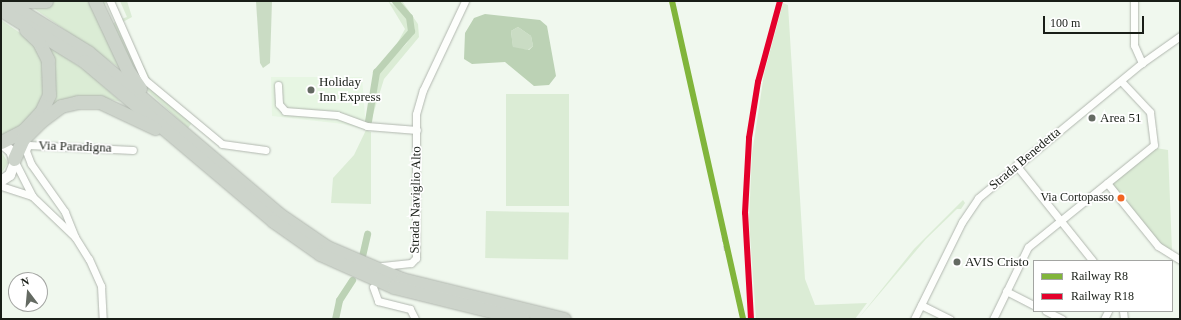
<!DOCTYPE html>
<style>
body{margin:0}
#map{position:relative;width:1181px;height:320px;overflow:hidden;background:#f0f8ee;font-family:"Times New Roman",serif}
div>[style]{position:absolute}
.built>*{inset:0;background:#e7f6e3}
.green>*{inset:0;background:#dbecd5;transform-origin:0 0}
.forest>*{inset:0;background:#cadcc4}
.water>*{inset:0;background:#bcd2b5}
.canal>*{height:7px;margin:-3.5px;padding:0 3.5px;transform-origin:3.5px;border-radius:3.5px;background:#bcd2b5}
.roads{filter:drop-shadow(0 0 1px #b1b7af) drop-shadow(0 0 1px #b1b7af)}
.street>*{height:7px;margin:-3.5px;padding:0 3.5px;transform-origin:3.5px;border-radius:3.5px;background:#fdfefc}
.secondary>*{height:10px;margin:-5px;padding:0 5px;transform-origin:5px;border-radius:5px;background:#fdfefc}
.highway>*{height:13px;margin:-6.5px;padding:0 6.5px;transform-origin:6.5px;border-radius:6.5px;background:#cdd4cb}
.rail>*{height:2px;margin-top:-1px;transform-origin:0;background:repeating-linear-gradient(90deg,#cbceca 0 5px,transparent 0 10px)}
.rail-1>*{height:6px;margin:-3px;padding:0 3px;transform-origin:3px;border-radius:3px;background:#81b53b}
.rail-2>*{height:6px;margin:-3px;padding:0 3px;transform-origin:3px;border-radius:3px;background:#e4002b}
.dots>*{width:11px;height:11px;translate:-50% -50%;box-sizing:border-box;border:2px solid #fff;border-radius:50%}
span{translate:-50% -50%;white-space:nowrap;text-align:center;line-height:1.15;-webkit-text-stroke:3.5px #fff;paint-order:stroke}
.bus-label{font-size:12px;color:#191e17}
.right{translate:-100% -50%;text-align:right}
.poi-label{font-size:13px;color:#191e17}
.left{translate:0 -50%;text-align:left}
.street-label{font-size:13px;color:#191e17}
.frame{position:absolute;inset:0;border:2px solid #191e17;pointer-events:none}
.legend{position:absolute;left:1033px;top:260px;width:140px;height:52px;box-sizing:border-box;background:#fff;border:1px solid #a3a5a2;margin:0;padding:5px 7px;list-style:none;font-size:12px;color:#191e17}
.legend li{display:flex;align-items:center;gap:8px;height:20px}
.legend b{width:20px;border:1px solid #a3a5a2}
.north{position:absolute;left:8px;top:272px;width:40px;height:40px;box-sizing:border-box;background:#fff;border:1px solid #a3a5a2;border-radius:50%;rotate:344deg;font-size:11px;font-weight:700;line-height:16px;text-align:center;color:#191e17}
.north::after{content:'';display:block;margin:auto;width:14px;height:18px;background:#646a62;clip-path:polygon(50% 0,100% 100%,50% 72%,0 100%)}
.scale{position:absolute;left:1043px;top:16px;width:101px;height:18px;box-sizing:border-box;border:2px solid #191e17;border-top:0;padding-left:5px;font-size:12px;line-height:14px;white-space:nowrap;color:#191e17;-webkit-text-stroke:3px #fff;paint-order:stroke}
</style>
<div id="map">
<div class="built">
<div style="clip-path:polygon(271px 77px,362px 77px,366px 130px,343px 124px,272px 116px)"></div>
</div>
<div class="green">
<div style="clip-path:polygon(53px 1px,92px 1px,121px 69px,32px 7px)"></div>
<div style="clip-path:polygon(97px 1px,106px 2px,104px 7px,112px 24px,115px 22px,140px 77px,192px 123px,188px 128px,140px 84px)"></div>
<div style="clip-path:polygon(120px 1px,127px 1px,132px 17px,121px 23px,151px 80px,148px 82px,119px 20px,127px 17px)"></div>
<div style="clip-path:polygon(388px 1px,405px 14px,409px 27px,405px 39px,393px 51px,405px 29px)"></div>
<div style="clip-path:polygon(398px 1px,402px 1px,418px 24px,419px 37px,384px 79px,371px 121px,377px 74px,407px 43px,413px 31px,412px 19px)"></div>
<div style="clip-path:polygon(783px 3px,788px 5px,805px 279px,815px 305px,867px 303px,855px 319px,756px 319px,749px 220px,752px 154px,764px 74px)"></div>
<div style="clip-path:polygon(1px 20px,35px 43px,48px 80px,34px 116px,6px 135px,1px 135px)"></div>
<div style="clip-path:polygon(48px 46px,86px 71px,121px 102px,101px 97px,51px 108px)"></div>
<div style="left:506px;top:94px;width:63px;height:112px"></div>
<div style="clip-path:polygon(366px 130px,371px 132px,371px 204px,331px 203px,333px 178px,354px 155px)"></div>
<div style="clip-path:polygon(1156px 148px,1168px 150px,1172px 251px,1159px 245px,1110px 184px)"></div>
<div style="clip-path:polygon(1px 151px,8px 163px,1px 174px)"></div>
<div style="clip-path:polygon(963px 200px,965px 203px,961px 209px,957px 209px,926px 239px,858px 319px,914px 249px)"></div>
<div style="left:486px;top:211px;width:83px;height:47px;rotate:1deg"></div>
</div>
<div class="forest">
<div style="clip-path:polygon(256px 1px,272px 1px,270px 63px,263px 68px,260px 63px)"></div>
<div style="clip-path:polygon(518px 27px,531px 36px,533px 46px,528px 50px,513px 48px,511px 31px)"></div>
</div>
<div class="water">
<div style="clip-path:polygon(evenodd,485px 14px,540px 20px,547px 26px,556px 76px,549px 85px,534px 86px,505px 62px,472px 64px,464px 59px,465px 33px,474px 18px,485px 14px,518px 27px,531px 36px,533px 46px,529px 50px,513px 47px,511px 31px,518px 27px)"></div>
</div>
<div class="canal">
<div style="left:368px;top:121px;width:50px;rotate:-80.7deg"></div>
<div style="left:376px;top:72px;width:54px;rotate:-49.5deg"></div>
<div style="left:411px;top:31px;width:14px;rotate:-98deg"></div>
<div style="left:409px;top:17px;width:21px;rotate:-131deg"></div>
<div style="left:362px;top:256px;width:23px;rotate:-77deg"></div>
<div style="left:335px;top:319px;width:19px;rotate:-78deg"></div>
<div style="left:339px;top:300px;width:24px;rotate:-57deg"></div>
</div>
<div class="roads">
<div class="street">
<div style="left:110px;top:1px;width:86px;rotate:66.1deg"></div>
<div style="left:145px;top:80px;width:100px;rotate:39.7deg"></div>
<div style="left:222px;top:144px;width:44px;rotate:7.8deg"></div>
<div style="left:1134px;top:1px;width:44px;rotate:90deg"></div>
<div style="left:1134px;top:45px;width:20px;rotate:66deg"></div>
<div style="left:278px;top:85px;width:19px;rotate:87deg"></div>
<div style="left:279px;top:104px;width:9px;rotate:49deg"></div>
<div style="left:285px;top:111px;width:52px;rotate:4.4deg"></div>
<div style="left:337px;top:115px;width:32px;rotate:20deg"></div>
<div style="left:367px;top:126px;width:50px;rotate:4.6deg"></div>
<div style="left:15px;top:162px;width:38px;rotate:63deg"></div>
<div style="left:32px;top:196px;width:59px;rotate:43.6deg"></div>
<div style="left:75px;top:237px;width:26px;rotate:58deg"></div>
<div style="left:89px;top:259px;width:30px;rotate:66deg"></div>
<div style="left:101px;top:286px;width:33px;rotate:87deg"></div>
<div style="left:1016px;top:165px;width:123px;rotate:51.3deg"></div>
<div style="left:1107px;top:183px;width:81px;rotate:51deg"></div>
<div style="left:1158px;top:246px;width:26px;rotate:32deg"></div>
<div style="left:1px;top:186px;width:33px;rotate:18deg"></div>
<div style="left:75px;top:237px;width:27px;rotate:-112deg"></div>
<div style="left:65px;top:212px;width:59px;rotate:-125.3deg"></div>
<div style="left:31px;top:164px;width:14px;rotate:-111deg"></div>
<div style="left:26px;top:151px;width:6px;rotate:-72deg"></div>
<div style="left:28px;top:145px;width:105px;rotate:2.7deg"></div>
<div style="left:382px;top:266px;width:29px;rotate:-6deg"></div>
<div style="left:411px;top:263px;width:7px;rotate:-45deg"></div>
<div style="left:416px;top:258px;width:144px;rotate:-90deg"></div>
<div style="left:416px;top:114px;width:25px;rotate:-74deg"></div>
<div style="left:423px;top:90px;width:98px;rotate:-64.7deg"></div>
<div style="left:373px;top:287px;width:15px;rotate:70deg"></div>
<div style="left:378px;top:301px;width:33px;rotate:14deg"></div>
<div style="left:410px;top:309px;width:11px;rotate:63deg"></div>
<div style="left:1006px;top:291px;width:31px;rotate:27deg"></div>
<div style="left:921px;top:305px;width:32px;rotate:26deg"></div>
<div style="left:1046px;top:311px;width:18px;rotate:27deg"></div>
<div style="left:1123px;top:311px;width:8px;rotate:83deg"></div>
<div style="left:914px;top:319px;width:108px;rotate:-63.7deg"></div>
<div style="left:962px;top:222px;width:29px;rotate:-56deg"></div>
<div style="left:978px;top:198px;width:212px;rotate:-39.5deg"></div>
<div style="left:1142px;top:63px;width:47px;rotate:-35.4deg"></div>
<div style="left:993px;top:319px;width:80px;rotate:-64.1deg"></div>
<div style="left:1028px;top:247px;width:162px;rotate:-39deg"></div>
<div style="left:1154px;top:145px;width:33px;rotate:-97deg"></div>
<div style="left:1150px;top:112px;width:42px;rotate:-133.1deg"></div>
<div style="left:1104px;top:319px;width:9px;rotate:-63deg"></div>
</div>
<div class="secondary">
<div style="left:1px;top:143px;width:13px;rotate:39deg"></div>
<div style="left:11px;top:151px;width:12px;rotate:70deg"></div>
<div style="left:15px;top:162px;width:14px;rotate:111deg"></div>
<div style="left:10px;top:175px;width:11px;rotate:146deg"></div>
</div>
<div class="highway">
<div style="left:5px;top:1px;width:97px;rotate:31.6deg"></div>
<div style="left:88px;top:52px;width:250px;rotate:40.3deg"></div>
<div style="left:279px;top:214px;width:58px;rotate:34.5deg"></div>
<div style="left:327px;top:247px;width:82px;rotate:23.1deg"></div>
<div style="left:402px;top:279px;width:167px;rotate:13.9deg"></div>
<div style="left:23px;top:1px;width:23px"></div>
<div style="left:95px;top:1px;width:77px;rotate:64.8deg"></div>
<div style="left:128px;top:71px;width:21px;rotate:55deg"></div>
<div style="left:1px;top:10px;width:97px;rotate:31.6deg"></div>
<div style="left:84px;top:61px;width:248px;rotate:40.2deg"></div>
<div style="left:273px;top:221px;width:57px;rotate:35.1deg"></div>
<div style="left:320px;top:254px;width:81px;rotate:24deg"></div>
<div style="left:394px;top:287px;width:133px;rotate:13.9deg"></div>
<div style="left:1px;top:142px;width:25px;rotate:-27deg"></div>
<div style="left:23px;top:131px;width:26px;rotate:-47deg"></div>
<div style="left:41px;top:112px;width:19px;rotate:-65deg"></div>
<div style="left:49px;top:95px;width:35px;rotate:-92deg"></div>
<div style="left:48px;top:60px;width:20px;rotate:-117deg"></div>
<div style="left:39px;top:42px;width:18px;rotate:-137deg"></div>
<div style="left:14px;top:159px;width:22px;rotate:-66deg"></div>
<div style="left:23px;top:139px;width:25px;rotate:-45deg"></div>
<div style="left:41px;top:121px;width:25px;rotate:-37deg"></div>
<div style="left:61px;top:106px;width:17px;rotate:-13deg"></div>
<div style="left:78px;top:102px;width:22px"></div>
<div style="left:100px;top:102px;width:61px;rotate:25.3deg"></div>
</div>
</div>
<div class="rail">
<div style="left:716px;top:197px;width:55px;rotate:80.5deg"></div>
</div>
<div class="rail-1">
<div style="left:672px;top:1px;width:326px;rotate:77.4deg"></div>
</div>
<div class="rail-2">
<div style="left:751px;top:319px;width:106px;rotate:-93.2deg"></div>
<div style="left:745px;top:213px;width:75px;rotate:-86.9deg"></div>
<div style="left:749px;top:138px;width:57px;rotate:-80.9deg"></div>
<div style="left:758px;top:82px;width:84px;rotate:-74.8deg"></div>
</div>
<div class="dots">
<div style="left:311px;top:90px;background:#646a62"></div>
<div style="left:1092px;top:118px;background:#646a62"></div>
<div style="left:1121px;top:198px;background:#f26522"></div>
<div style="left:957px;top:262px;background:#646a62"></div>
</div>
<div class="bus-label">
<span class="right" style="left:1114px;top:198px">Via Cortopasso</span>
</div>
<div class="poi-label">
<span class="left" style="left:319px;top:90px">Holiday<br>Inn Express</span>
<span class="left" style="left:1100px;top:118px">Area 51</span>
<span class="left" style="left:965px;top:262px">AVIS Cristo</span>
</div>
<div class="street-label">
<span style="left:75px;top:147px;rotate:2deg">Via Paradigna</span>
<span style="left:1025px;top:159px;rotate:-40deg">Strada Benedetta</span>
<span style="left:416px;top:200px;rotate:-89deg">Strada Naviglio Alto</span>
</div>
<div class="frame"></div>
<ul class="legend">
<li><b style="height:5px;background:#81b53b"></b>Railway R8</li>
<li><b style="height:5px;background:#e4002b"></b>Railway R18</li>
</ul>
<div class="north">N</div>
<div class="scale">100 m</div>
</div>
